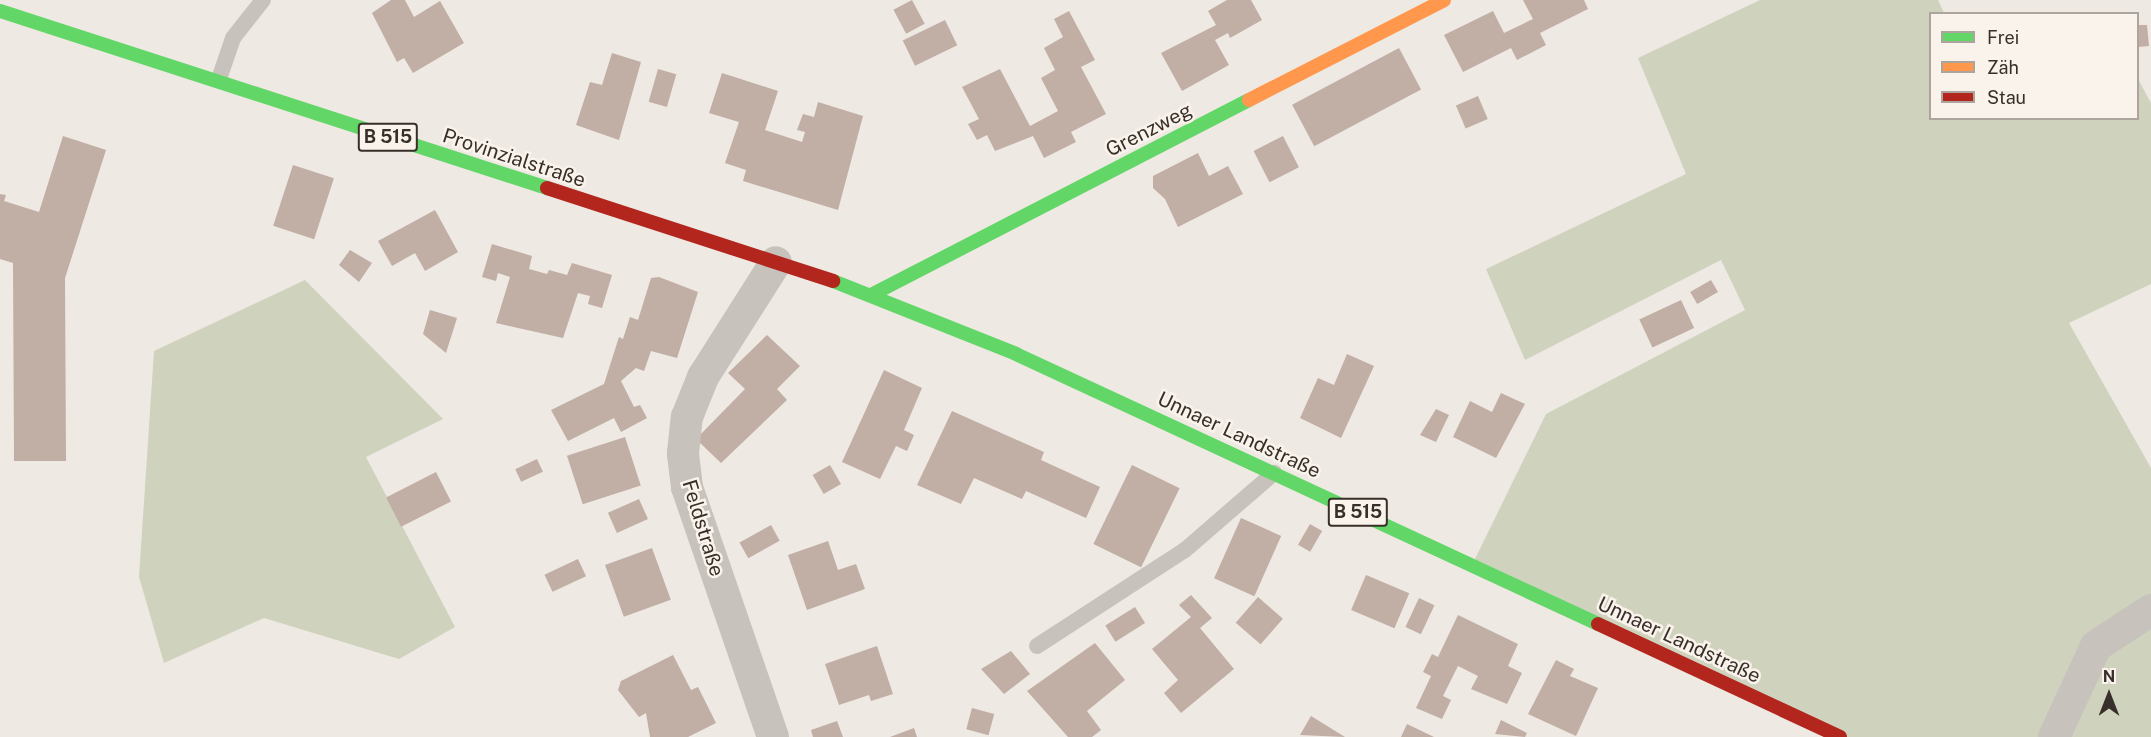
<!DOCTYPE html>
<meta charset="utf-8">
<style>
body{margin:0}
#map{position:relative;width:2151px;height:737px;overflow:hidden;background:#eee9e3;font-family:"Public Sans",sans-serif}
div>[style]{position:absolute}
.green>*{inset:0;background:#cfd3be}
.building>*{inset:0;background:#c1aea5;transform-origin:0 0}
.lane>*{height:16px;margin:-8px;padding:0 8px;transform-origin:8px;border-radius:8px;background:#c8c2bc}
.street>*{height:32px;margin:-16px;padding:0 16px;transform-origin:16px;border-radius:16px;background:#c8c2bc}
.fast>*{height:14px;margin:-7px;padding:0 7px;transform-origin:7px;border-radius:7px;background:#63d668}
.slow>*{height:14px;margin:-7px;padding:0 7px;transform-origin:7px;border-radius:7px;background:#ff974d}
.jam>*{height:14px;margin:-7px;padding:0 7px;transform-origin:7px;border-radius:7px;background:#b3261e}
span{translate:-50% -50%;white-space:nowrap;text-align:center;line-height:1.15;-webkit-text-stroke:5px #faf3eb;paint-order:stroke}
.shield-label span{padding:2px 4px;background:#faf3eb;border:2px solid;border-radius:4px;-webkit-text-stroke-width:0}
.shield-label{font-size:18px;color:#382f2a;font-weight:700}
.street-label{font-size:20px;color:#382f2a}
.legend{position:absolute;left:1929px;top:12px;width:210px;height:108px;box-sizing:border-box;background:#faf3eb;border:2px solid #aca59e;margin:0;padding:8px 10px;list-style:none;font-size:18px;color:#382f2a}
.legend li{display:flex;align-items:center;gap:12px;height:30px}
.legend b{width:30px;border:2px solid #aca59e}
.north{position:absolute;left:2079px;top:665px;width:60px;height:60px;-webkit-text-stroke:4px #faf3eb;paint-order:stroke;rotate:0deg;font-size:16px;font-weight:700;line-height:24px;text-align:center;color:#382f2a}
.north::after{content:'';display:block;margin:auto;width:21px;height:27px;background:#382f2a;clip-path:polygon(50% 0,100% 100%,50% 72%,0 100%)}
</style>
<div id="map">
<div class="green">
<div style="clip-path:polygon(1760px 0,1938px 0,1944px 13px,1930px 14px,1930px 118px,2138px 118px,2138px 79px,2151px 103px,2151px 284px,2069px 323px,2151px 468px,2151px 737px,1840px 737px,1472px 565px,1546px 414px,1745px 310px,1721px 260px,1525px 360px,1486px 269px,1686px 174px,1638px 58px)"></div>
<div style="clip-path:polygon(305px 280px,443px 419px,366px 457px,455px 627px,399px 659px,264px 618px,164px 663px,139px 577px,154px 351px)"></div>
</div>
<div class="building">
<div style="clip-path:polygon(391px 0,405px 0,414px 17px,440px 1px,464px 43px,413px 73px,404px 58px,397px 62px,372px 13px)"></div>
<div style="left:912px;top:0;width:27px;height:21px;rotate:62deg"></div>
<div style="clip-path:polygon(1227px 0,1251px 0,1262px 20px,1230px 38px,1228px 33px,1215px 40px,1229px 65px,1182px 91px,1161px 53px,1216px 25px,1208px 11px)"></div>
<div style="clip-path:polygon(1523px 0,1584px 0,1588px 9px,1540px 33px,1546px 45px,1517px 60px,1511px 48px,1463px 72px,1444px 35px,1493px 11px,1504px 33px,1533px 19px)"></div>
<div style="clip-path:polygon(1069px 11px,1095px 60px,1081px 67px,1106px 114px,1071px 132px,1076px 142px,1044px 158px,1033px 136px,995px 151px,987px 135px,977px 140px,968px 124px,979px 119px,962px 87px,1000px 69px,1030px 126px,1058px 111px,1041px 78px,1055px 70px,1044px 48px,1063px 37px,1054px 19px)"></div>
<div style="left:945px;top:20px;width:28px;height:47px;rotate:64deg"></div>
<div style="clip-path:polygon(2138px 25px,2147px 25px,2149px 46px,2138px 47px)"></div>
<div style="left:1399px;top:48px;width:47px;height:121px;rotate:62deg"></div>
<div style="clip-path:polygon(612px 53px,641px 62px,619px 140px,576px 125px,590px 82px,602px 85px)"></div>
<div style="left:658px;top:69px;width:19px;height:34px;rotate:16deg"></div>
<div style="clip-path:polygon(722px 73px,778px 91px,765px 130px,802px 142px,805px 132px,797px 130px,803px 114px,814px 117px,818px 102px,863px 116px,838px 210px,743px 181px,746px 170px,725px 163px,739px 122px,709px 113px)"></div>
<div style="left:1478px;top:96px;width:25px;height:24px;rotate:67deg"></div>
<div style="clip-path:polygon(63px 136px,106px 150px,65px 278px,66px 461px,14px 461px,13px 263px,0 259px,0 194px,6px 195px,4px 201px,39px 212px)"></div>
<div style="left:1283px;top:136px;width:35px;height:33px;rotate:63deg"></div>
<div style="clip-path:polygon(1198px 153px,1209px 176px,1228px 166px,1243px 194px,1178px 227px,1165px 199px,1153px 188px,1153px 176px)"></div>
<div style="left:293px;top:165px;width:43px;height:64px;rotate:18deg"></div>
<div style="clip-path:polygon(435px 210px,458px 252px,425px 271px,415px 253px,392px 266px,378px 241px)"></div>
<div style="clip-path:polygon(492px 244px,532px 256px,529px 269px,547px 274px,549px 270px,567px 275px,572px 263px,612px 275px,602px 308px,588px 304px,590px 296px,578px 293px,563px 338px,496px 323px,510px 277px,498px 273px,496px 281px,482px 277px)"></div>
<div style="clip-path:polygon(350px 250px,372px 263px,359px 282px,339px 265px)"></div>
<div style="clip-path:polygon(659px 277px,698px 292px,677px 358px,651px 351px,644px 371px,636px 368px,621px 381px,634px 407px,640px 405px,647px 418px,621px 432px,614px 418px,568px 441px,551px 410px,604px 384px,619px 337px,623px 339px,630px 317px,638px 320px,651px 278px)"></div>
<div style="left:1711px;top:280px;width:14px;height:24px;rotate:60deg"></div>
<div style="left:1681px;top:300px;width:31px;height:46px;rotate:65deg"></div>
<div style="clip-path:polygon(430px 310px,457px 318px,446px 353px,423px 334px)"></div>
<div style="clip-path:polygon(767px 335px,800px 366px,777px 389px,787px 400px,721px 463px,696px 439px,745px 389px,728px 373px)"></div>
<div style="clip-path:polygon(1347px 354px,1374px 366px,1341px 438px,1300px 418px,1318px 378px,1334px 385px)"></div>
<div style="clip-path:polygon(884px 370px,922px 388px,904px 430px,914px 435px,907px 451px,896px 446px,880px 479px,842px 462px)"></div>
<div style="clip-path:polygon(1501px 393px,1525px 404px,1496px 458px,1453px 437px,1470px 401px,1492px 412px)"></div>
<div style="clip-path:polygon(1436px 409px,1449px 415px,1436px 442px,1420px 435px)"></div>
<div style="clip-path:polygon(952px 411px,1044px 452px,1041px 460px,1100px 487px,1086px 518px,1026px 491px,1022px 499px,974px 478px,961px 504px,917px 485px)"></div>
<div style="left:625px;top:437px;width:51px;height:61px;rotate:72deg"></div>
<div style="left:537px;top:459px;width:14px;height:24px;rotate:65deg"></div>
<div style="left:830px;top:465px;width:22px;height:20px;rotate:60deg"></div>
<div style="left:1132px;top:465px;width:53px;height:88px;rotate:26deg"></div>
<div style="left:436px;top:472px;width:33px;height:56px;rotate:63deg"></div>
<div style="left:639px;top:499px;width:22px;height:34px;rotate:66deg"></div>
<div style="left:1241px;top:518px;width:44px;height:66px;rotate:24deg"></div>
<div style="left:1310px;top:524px;width:14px;height:24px;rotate:30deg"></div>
<div style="left:771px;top:525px;width:18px;height:36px;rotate:61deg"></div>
<div style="clip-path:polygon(828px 541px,838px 570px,856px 564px,865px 589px,807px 610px,788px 555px)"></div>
<div style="left:652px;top:548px;width:55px;height:50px;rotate:70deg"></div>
<div style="left:578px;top:559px;width:19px;height:37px;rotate:65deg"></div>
<div style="left:1366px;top:575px;width:47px;height:38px;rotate:23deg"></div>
<div style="clip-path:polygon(1191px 595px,1212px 618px,1200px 628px,1234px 669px,1181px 713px,1164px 693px,1178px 680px,1152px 649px,1191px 617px,1179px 605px)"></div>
<div style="left:1258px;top:597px;width:33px;height:34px;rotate:41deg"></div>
<div style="left:1419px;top:598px;width:17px;height:32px;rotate:25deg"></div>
<div style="left:1135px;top:607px;width:19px;height:35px;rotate:58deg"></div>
<div style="clip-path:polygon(1458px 615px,1518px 644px,1508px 666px,1522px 673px,1507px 704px,1471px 689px,1478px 676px,1458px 666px,1443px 696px,1451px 700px,1442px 719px,1416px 708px,1431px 676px,1423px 672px,1432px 654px,1438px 657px)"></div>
<div style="clip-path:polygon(1095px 643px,1125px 680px,1087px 711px,1101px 730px,1092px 737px,1068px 737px,1027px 691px)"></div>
<div style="clip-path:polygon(877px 646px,893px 694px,871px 701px,869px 695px,839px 705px,825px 664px)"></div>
<div style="clip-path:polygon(1011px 651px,1030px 674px,1004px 694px,981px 669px)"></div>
<div style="clip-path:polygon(673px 655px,691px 690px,698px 687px,716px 723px,688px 737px,650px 737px,646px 713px,639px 717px,618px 690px,621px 681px)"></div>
<div style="clip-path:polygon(1556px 660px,1574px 669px,1570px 676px,1598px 688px,1576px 736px,1528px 714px)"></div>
<div style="left:972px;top:708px;width:23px;height:22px;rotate:15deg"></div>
<div style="clip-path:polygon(1311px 716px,1345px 737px,1300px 735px)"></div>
<div style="clip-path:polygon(1501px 720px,1527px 733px,1525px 737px,1495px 734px)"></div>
<div style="clip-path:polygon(837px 721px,843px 737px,813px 737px,811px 730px)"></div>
<div style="clip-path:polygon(1407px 724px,1434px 737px,1401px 737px)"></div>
<div style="clip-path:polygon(914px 728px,917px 737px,890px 737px)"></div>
</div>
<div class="lane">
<div style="left:219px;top:79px;width:43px;rotate:-71.1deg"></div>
<div style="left:233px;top:38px;width:48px;rotate:-51.7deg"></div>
<div style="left:1037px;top:646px;width:176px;rotate:-33deg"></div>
<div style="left:1185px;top:550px;width:118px;rotate:-40.9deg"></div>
</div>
<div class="street">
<div style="left:773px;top:737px;width:264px;rotate:-109deg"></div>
<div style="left:687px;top:487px;width:34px;rotate:-97deg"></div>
<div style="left:683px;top:453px;width:36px;rotate:-84deg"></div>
<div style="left:687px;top:417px;width:43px;rotate:-68.2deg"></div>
<div style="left:703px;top:377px;width:136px;rotate:-57.6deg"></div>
<div style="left:2054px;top:737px;width:100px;rotate:-65.2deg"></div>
<div style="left:2096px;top:646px;width:66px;rotate:-33.2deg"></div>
</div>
<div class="fast">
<div style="left:0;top:11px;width:575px;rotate:17.93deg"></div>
<div style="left:833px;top:281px;width:197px;rotate:21.7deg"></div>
<div style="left:1016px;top:354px;width:642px;rotate:24.89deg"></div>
<div style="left:873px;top:294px;width:423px;rotate:-27.3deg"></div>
</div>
<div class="slow">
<div style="left:1249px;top:100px;width:219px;rotate:-27.1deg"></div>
</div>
<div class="jam">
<div style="left:547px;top:188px;width:301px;rotate:18deg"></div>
<div style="left:1598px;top:624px;width:267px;rotate:25deg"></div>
</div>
<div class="shield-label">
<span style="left:388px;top:137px">B 515</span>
<span style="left:1358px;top:512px">B 515</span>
</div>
<div class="street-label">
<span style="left:1149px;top:130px;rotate:-27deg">Grenzweg</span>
<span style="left:514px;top:158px;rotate:18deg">Provinzialstraße</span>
<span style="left:1239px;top:435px;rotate:25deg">Unnaer Landstraße</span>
<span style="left:703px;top:528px;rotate:73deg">Feldstraße</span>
<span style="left:1679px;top:640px;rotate:25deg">Unnaer Landstraße</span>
</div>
<ul class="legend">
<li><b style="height:8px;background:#63d668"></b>Frei</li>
<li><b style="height:8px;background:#ff974d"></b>Zäh</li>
<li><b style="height:8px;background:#b3261e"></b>Stau</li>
</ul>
<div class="north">N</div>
</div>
